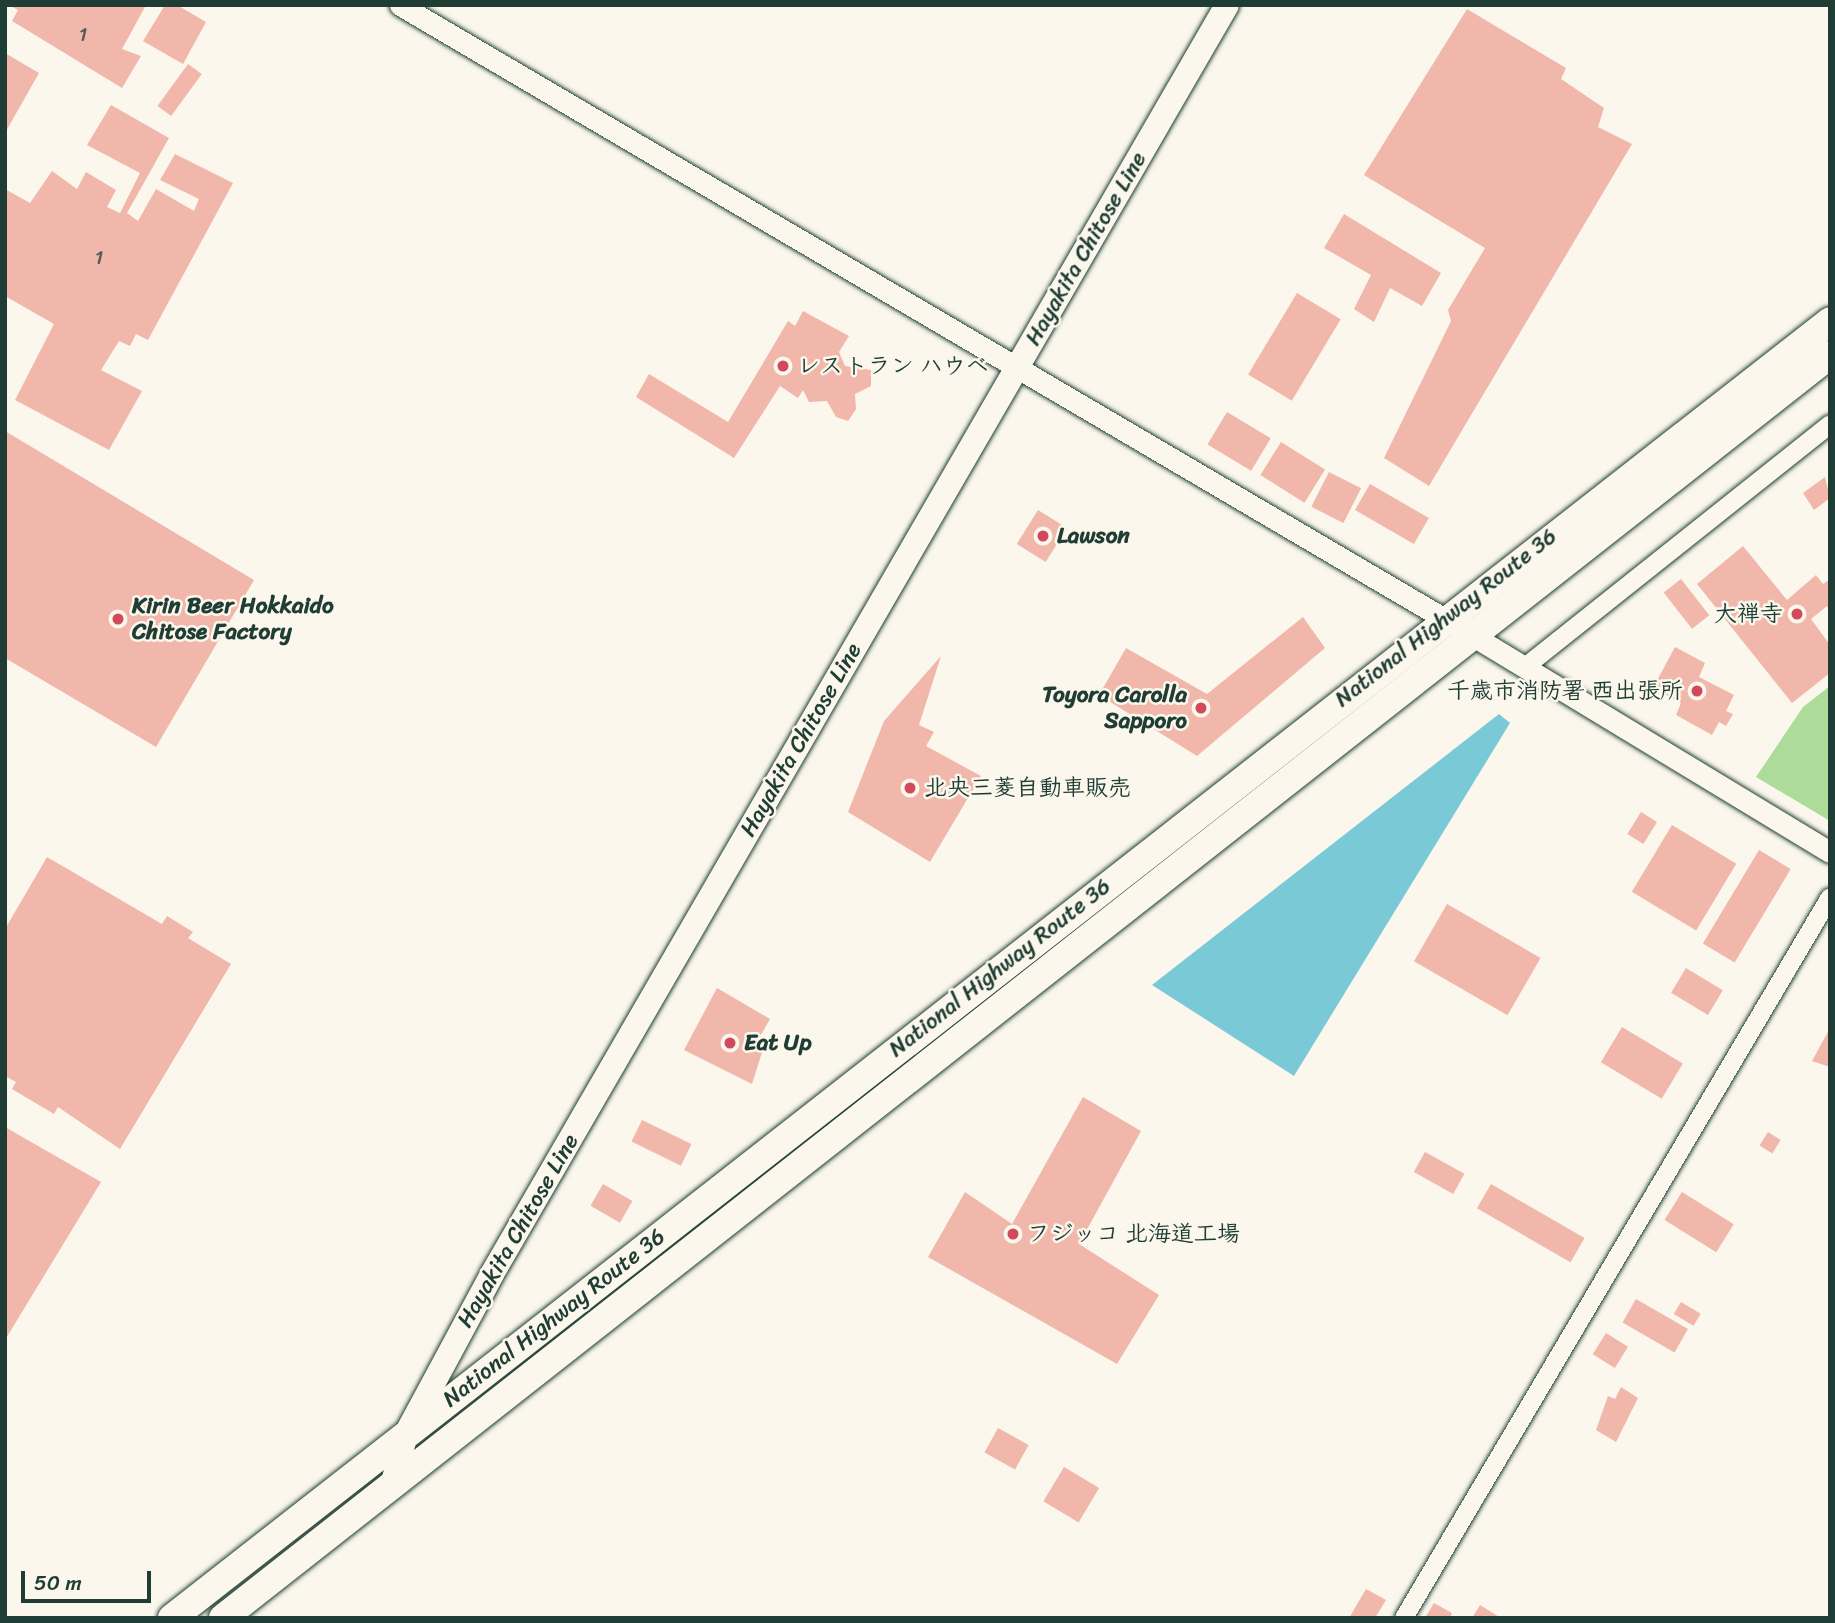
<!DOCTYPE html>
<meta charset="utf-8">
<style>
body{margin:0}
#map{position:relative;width:1835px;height:1623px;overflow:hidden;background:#fbf7ec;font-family:Sriracha,"Klee One",sans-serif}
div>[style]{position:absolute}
.green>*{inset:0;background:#addb9a}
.water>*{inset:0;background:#7ac9d7}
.building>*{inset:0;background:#f0b7aa;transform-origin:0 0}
.roads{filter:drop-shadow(0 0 2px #1f3d34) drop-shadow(0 0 2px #1f3d34)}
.minor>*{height:18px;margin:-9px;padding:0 9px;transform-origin:9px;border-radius:9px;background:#fbf7ec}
.tertiary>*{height:21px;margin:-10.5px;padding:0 10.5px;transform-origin:10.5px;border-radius:10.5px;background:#fbf7ec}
.secondary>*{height:24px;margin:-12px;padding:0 12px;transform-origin:12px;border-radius:12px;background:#fbf7ec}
.trunk>*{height:28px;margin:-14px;padding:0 14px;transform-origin:14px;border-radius:14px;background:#fbf7ec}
.dots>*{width:19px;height:19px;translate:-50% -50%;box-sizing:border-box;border:4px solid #fbf7ec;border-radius:50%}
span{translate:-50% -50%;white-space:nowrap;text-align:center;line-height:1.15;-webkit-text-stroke:5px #fbf7ec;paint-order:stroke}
.number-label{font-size:19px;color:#535c52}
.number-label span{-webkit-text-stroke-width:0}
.street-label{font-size:23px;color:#1f3d34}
.poi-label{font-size:23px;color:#1f3d34;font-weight:700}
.left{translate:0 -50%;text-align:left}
.right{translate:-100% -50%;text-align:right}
.frame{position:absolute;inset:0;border:7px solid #1f3d34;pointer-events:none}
.scale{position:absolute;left:21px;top:1571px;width:130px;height:32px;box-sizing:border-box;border:4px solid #1f3d34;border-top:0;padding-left:9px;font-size:21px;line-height:24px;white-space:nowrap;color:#1f3d34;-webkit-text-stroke:5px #fbf7ec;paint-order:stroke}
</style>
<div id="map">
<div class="green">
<div style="clip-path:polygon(1830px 686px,1830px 821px,1756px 777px,1803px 707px)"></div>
</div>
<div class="water">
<div style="clip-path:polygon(1499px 714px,1510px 723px,1294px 1076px,1152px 985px)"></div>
</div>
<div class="building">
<div style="clip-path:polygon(9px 5px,146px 5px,122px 49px,141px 56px,122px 88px,12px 21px,18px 10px)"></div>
<div style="clip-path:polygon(165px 5px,177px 5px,206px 22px,183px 64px,143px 41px)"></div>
<div style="clip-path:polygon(1467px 9px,1566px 68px,1561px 79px,1604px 108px,1598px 127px,1632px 144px,1429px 486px,1384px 458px,1451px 321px,1448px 310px,1485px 248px,1364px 175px)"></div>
<div style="clip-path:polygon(5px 53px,39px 73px,5px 133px)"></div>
<div style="left:188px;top:64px;width:17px;height:52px;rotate:36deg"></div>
<div style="clip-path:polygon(111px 105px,169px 138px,127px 213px,138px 221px,156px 189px,194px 211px,199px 199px,160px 180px,175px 154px,233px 183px,148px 340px,136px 334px,130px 346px,119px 341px,101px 370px,142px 391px,109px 450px,15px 400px,54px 324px,5px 296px,5px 189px,30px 203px,52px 171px,77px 189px,86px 172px,116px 190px,107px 207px,120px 213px,140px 173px,87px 145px)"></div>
<div style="clip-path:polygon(1344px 214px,1441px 273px,1422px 306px,1390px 288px,1374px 322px,1354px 309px,1371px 275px,1324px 248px)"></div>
<div style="left:1297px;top:293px;width:51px;height:95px;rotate:31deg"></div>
<div style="clip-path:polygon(803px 311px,849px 336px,839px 352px,845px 366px,871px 370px,871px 386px,855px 394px,856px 409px,848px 421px,836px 417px,827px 401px,809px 402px,803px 390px,798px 398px,780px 386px,734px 458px,636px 397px,649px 374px,728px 422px,788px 321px,795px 326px)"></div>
<div style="left:1227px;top:412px;width:51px;height:38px;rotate:31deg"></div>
<div style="clip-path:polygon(5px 431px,254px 580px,156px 747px,5px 658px)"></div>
<div style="left:1281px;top:442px;width:52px;height:39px;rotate:32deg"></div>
<div style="left:1329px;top:472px;width:36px;height:39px;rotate:27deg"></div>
<div style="clip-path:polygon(1825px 477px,1830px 498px,1814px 510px,1803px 493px)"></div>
<div style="left:1370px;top:484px;width:68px;height:30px;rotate:30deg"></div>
<div style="left:1038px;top:510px;width:34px;height:40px;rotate:32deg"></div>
<div style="clip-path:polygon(1743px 546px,1787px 600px,1816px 575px,1823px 584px,1830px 579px,1830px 612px,1827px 606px,1811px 619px,1830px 645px,1830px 673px,1792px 703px,1697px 584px)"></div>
<div style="left:1681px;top:579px;width:46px;height:22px;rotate:52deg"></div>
<div style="clip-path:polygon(1303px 617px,1325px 648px,1197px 756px,1099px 695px,1126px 648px,1207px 694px)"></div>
<div style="clip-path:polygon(1675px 647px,1705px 663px,1699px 677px,1734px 695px,1726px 711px,1733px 714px,1726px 726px,1719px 722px,1712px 735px,1676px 715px,1681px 703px,1653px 688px)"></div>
<div style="clip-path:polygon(941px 656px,919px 725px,934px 732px,926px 746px,981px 776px,930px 862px,848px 812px,884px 721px)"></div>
<div style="left:1641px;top:812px;width:19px;height:26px;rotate:32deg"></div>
<div style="left:1672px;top:825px;width:75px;height:78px;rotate:31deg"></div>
<div style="left:1759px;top:850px;width:37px;height:109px;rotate:31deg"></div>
<div style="clip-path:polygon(47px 857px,162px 924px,167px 916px,193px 932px,188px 938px,231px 964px,120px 1149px,58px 1107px,54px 1114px,12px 1089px,16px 1082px,5px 1076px,5px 929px)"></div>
<div style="left:1447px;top:904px;width:108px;height:66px;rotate:30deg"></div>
<div style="left:1686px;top:968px;width:43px;height:29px;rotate:31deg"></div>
<div style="clip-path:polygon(717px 988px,770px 1019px,758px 1040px,765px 1043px,752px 1084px,684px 1050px)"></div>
<div style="left:1622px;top:1027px;width:71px;height:41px;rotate:31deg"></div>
<div style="clip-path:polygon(1830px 1028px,1830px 1067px,1812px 1061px)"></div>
<div style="clip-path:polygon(1083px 1097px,1141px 1131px,1079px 1244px,1159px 1295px,1117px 1364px,928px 1257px,965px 1192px,1012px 1224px)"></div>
<div style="left:642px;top:1120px;width:55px;height:24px;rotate:26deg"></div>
<div style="clip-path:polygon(5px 1127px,101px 1182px,5px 1340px)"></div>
<div style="left:1768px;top:1132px;width:15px;height:16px;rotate:32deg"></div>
<div style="left:1425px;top:1152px;width:45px;height:23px;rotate:29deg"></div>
<div style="left:603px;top:1184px;width:34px;height:25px;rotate:30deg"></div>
<div style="left:1491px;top:1184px;width:108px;height:28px;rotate:30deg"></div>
<div style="left:1682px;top:1192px;width:61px;height:33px;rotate:32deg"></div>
<div style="left:1636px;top:1299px;width:60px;height:27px;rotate:30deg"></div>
<div style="left:1681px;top:1302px;width:23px;height:14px;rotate:31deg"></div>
<div style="left:1606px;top:1333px;width:26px;height:25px;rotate:32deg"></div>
<div style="clip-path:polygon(1621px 1387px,1638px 1398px,1616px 1442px,1596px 1430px,1608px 1396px,1615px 1399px)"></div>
<div style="left:998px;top:1428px;width:35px;height:28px;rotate:29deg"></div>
<div style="left:1064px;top:1467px;width:41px;height:40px;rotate:31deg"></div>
<div style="clip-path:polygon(1366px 1589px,1386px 1600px,1375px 1618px,1349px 1618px)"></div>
<div style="clip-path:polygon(1434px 1603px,1452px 1613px,1450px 1618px,1426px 1616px)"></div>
<div style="clip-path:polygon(1480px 1605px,1501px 1618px,1472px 1618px)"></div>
</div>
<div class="roads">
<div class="minor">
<div style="left:1525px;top:667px;width:390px;rotate:-38.5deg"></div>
<div style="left:1404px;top:1618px;width:837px;rotate:-59.42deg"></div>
</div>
<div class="tertiary">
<div style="left:400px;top:5px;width:1212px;rotate:30.44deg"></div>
<div style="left:1445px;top:619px;width:450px;rotate:31.2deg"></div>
</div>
<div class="secondary">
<div style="left:393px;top:1482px;width:50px;rotate:-74.8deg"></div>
<div style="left:406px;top:1434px;width:182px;rotate:-61.7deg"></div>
<div style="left:492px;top:1274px;width:1466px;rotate:-59.92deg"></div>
</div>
<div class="trunk">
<div style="left:172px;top:1618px;width:2105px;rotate:-38.03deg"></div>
<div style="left:223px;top:1618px;width:2044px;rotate:-38.17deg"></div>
</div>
</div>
<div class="dots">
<div style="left:783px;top:366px;background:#d1495b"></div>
<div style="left:1043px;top:536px;background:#d1495b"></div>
<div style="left:1797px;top:614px;background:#d1495b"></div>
<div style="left:118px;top:619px;background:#d1495b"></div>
<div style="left:1697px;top:691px;background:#d1495b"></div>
<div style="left:1201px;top:708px;background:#d1495b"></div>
<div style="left:910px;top:788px;background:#d1495b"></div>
<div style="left:730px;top:1043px;background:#d1495b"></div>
<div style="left:1013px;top:1234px;background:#d1495b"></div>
</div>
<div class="number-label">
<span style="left:83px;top:35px">1</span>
<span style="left:99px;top:258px">1</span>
</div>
<div class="street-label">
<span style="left:1086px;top:249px;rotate:-60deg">Hayakita Chitose Line</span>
<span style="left:1446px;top:618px;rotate:-38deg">National Highway Route 36</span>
<span style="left:801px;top:740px;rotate:-60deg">Hayakita Chitose Line</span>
<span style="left:1000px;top:968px;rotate:-38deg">National Highway Route 36</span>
<span style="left:518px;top:1231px;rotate:-60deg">Hayakita Chitose Line</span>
<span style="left:554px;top:1318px;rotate:-38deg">National Highway Route 36</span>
</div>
<div class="poi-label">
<span class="left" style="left:797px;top:366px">レストラン ハウベ</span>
<span class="left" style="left:1057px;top:536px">Lawson</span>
<span class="left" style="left:132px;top:619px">Kirin Beer Hokkaido<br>Chitose Factory</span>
<span class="right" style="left:1783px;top:614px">大禅寺</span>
<span class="right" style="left:1683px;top:691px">千歳市消防署 西出張所</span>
<span class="right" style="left:1187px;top:708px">Toyora Carolla<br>Sapporo</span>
<span class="left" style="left:924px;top:788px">北央三菱自動車販売</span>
<span class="left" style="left:744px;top:1043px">Eat Up</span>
<span class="left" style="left:1027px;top:1234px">フジッコ 北海道工場</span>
</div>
<div class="frame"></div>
<div class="scale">50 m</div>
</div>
